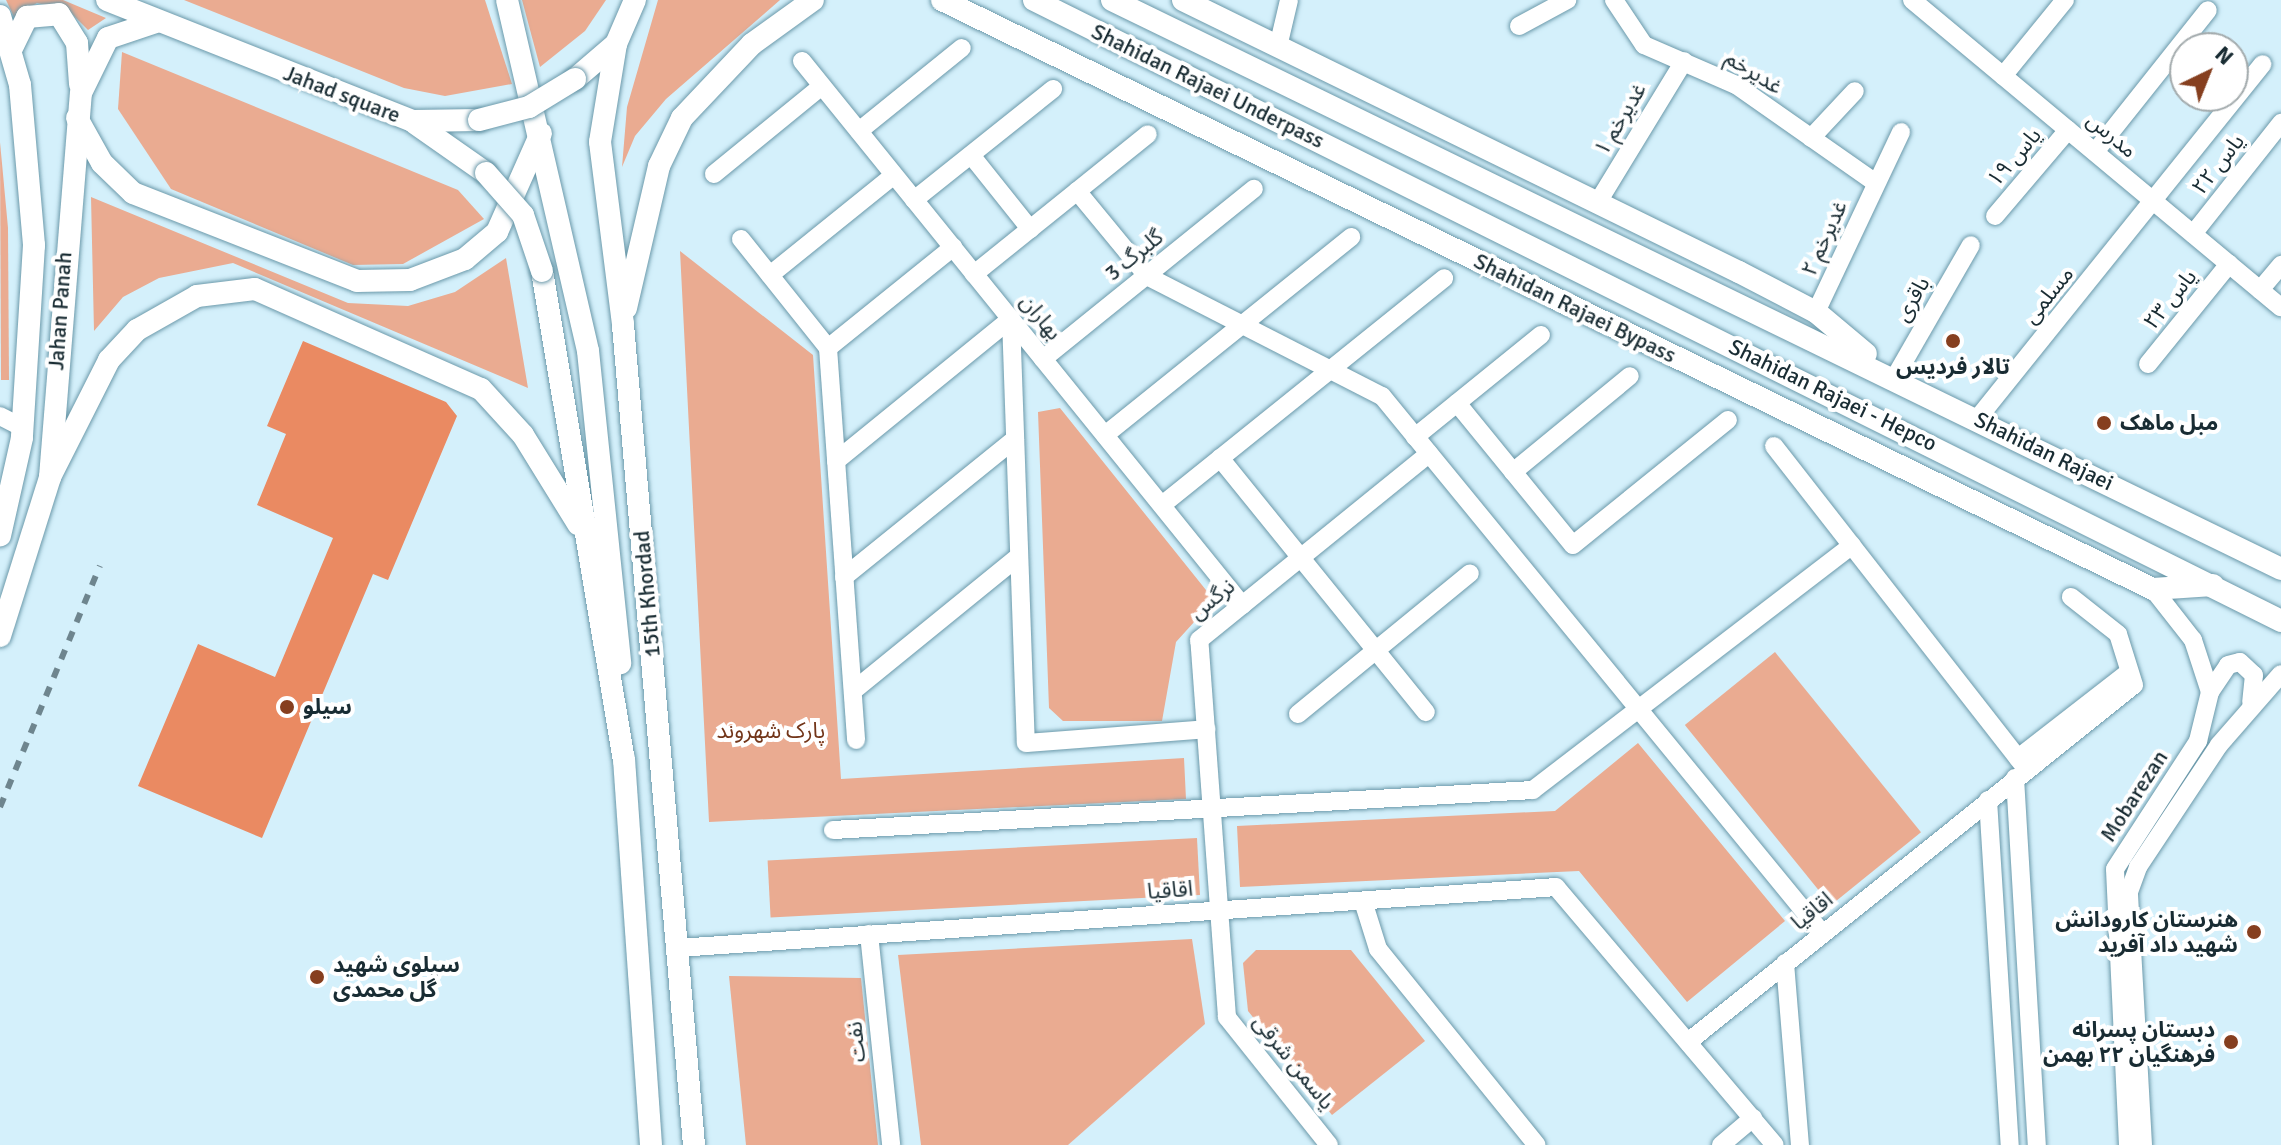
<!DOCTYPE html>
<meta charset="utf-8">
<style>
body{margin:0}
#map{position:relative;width:2281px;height:1145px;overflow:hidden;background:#d4f0fb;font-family:Signika,"Noto Sans Arabic",sans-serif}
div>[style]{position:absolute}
.green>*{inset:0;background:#eaab91;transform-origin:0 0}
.forest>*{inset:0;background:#ea8a62}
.roads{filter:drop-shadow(0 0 2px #6b99aa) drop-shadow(0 0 2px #6b99aa)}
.minor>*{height:18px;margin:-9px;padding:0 9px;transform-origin:9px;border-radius:9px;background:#fff}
.major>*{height:22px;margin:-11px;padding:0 11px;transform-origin:11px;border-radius:11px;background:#fff}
.rail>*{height:6px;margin-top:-3px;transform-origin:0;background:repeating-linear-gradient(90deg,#6e858e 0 10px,transparent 0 20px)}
.bridges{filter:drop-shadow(0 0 2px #6b99aa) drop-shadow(0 0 2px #6b99aa)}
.major-bridge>*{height:22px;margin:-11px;padding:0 11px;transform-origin:11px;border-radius:11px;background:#fff}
.dots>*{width:22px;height:22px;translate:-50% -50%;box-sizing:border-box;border:4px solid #fff;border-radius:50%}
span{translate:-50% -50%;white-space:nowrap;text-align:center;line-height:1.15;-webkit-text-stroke:8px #fff;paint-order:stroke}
.street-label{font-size:22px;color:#192c33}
.poi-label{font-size:22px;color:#192c33;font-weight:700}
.left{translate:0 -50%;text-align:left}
.right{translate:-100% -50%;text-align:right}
.park-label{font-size:22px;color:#723519}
.north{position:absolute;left:2169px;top:32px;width:80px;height:80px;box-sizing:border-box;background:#fff;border:2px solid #a3abad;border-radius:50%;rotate:43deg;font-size:22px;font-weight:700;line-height:32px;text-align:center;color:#192c33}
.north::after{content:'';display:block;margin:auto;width:28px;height:36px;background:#863f1f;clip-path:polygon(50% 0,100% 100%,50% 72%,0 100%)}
</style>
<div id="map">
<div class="green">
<div style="clip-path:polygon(6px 0,63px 0,106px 18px,88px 30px,68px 10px,37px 3px,14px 17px)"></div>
<div style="clip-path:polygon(184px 0,485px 0,512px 84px,445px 96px,404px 88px)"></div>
<div style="clip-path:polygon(522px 0,606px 0,585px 31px,540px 67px)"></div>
<div style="clip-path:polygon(658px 0,780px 0,666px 99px,635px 136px,622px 167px,627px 107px)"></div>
<div style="clip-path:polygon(122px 52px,458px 190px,484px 219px,403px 264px,353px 265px,171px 189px,118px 109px)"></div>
<div style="clip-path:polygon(0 142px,8px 228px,9px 380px,1px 380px)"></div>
<div style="clip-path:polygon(91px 197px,348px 303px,408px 306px,455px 292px,506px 258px,528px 388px,233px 263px,159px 278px,123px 297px,94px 331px)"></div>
<div style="clip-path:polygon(680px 251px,813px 355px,841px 779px,1184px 758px,1186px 799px,709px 822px)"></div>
<div style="clip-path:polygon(1060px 408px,1214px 600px,1176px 642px,1162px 721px,1063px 721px,1049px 708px,1038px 412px)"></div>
<div style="left:1775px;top:652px;width:232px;height:116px;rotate:51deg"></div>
<div style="clip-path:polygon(1638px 743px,1785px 921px,1687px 1002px,1579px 871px,1240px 887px,1237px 826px,1555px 811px)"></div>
<div style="left:1197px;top:838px;width:57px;height:430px;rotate:87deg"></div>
<div style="clip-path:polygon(1192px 939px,1205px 1024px,1068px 1145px,921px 1145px,898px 955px)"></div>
<div style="clip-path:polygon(1256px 950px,1351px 950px,1425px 1041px,1332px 1115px,1248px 1011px,1243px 963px)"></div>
<div style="clip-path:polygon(729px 976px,861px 978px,878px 1145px,746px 1145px)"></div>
</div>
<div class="forest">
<div style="clip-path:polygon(303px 341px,446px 402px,457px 416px,388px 580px,373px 574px,262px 838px,138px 786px,198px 644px,275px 677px,333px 538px,257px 505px,286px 434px,267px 426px)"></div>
</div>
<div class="roads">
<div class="minor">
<div style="left:1614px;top:0;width:54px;rotate:56.3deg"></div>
<div style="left:1644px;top:45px;width:100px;rotate:23.5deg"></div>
<div style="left:1736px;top:85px;width:171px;rotate:35deg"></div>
<div style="left:1912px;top:0;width:480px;rotate:39.8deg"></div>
<div style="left:1519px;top:26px;width:55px;rotate:-28.4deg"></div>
<div style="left:1278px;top:47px;width:48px;rotate:-76.8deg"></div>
<div style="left:802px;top:61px;width:700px;rotate:51.03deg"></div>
<div style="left:2003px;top:76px;width:98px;rotate:-50.8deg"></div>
<div style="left:859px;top:131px;width:132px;rotate:-38.9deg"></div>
<div style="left:1811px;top:138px;width:64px;rotate:-46.9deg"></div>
<div style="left:2095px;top:152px;width:181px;rotate:-51.5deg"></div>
<div style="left:971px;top:155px;width:95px;rotate:51.4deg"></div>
<div style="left:714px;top:174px;width:139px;rotate:-39.2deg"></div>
<div style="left:1077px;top:191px;width:110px;rotate:50.5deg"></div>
<div style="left:1147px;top:276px;width:264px;rotate:27.1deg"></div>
<div style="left:1382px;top:396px;width:694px;rotate:50.67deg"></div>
<div style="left:914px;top:200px;width:178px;rotate:-38.6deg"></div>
<div style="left:1598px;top:202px;width:165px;rotate:-58.6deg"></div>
<div style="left:1995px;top:216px;width:113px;rotate:-49.7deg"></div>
<div style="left:2193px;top:234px;width:142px;rotate:-51.6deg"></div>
<div style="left:741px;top:239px;width:139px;rotate:51.4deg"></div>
<div style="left:828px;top:348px;width:393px;rotate:85.9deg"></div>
<div style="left:974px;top:274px;width:223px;rotate:-38.8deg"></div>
<div style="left:770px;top:275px;width:159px;rotate:-38.9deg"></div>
<div style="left:2260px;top:290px;width:33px;rotate:-50deg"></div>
<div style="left:1816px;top:312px;width:199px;rotate:-64.7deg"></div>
<div style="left:1011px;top:319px;width:424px;rotate:88deg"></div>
<div style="left:1026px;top:743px;width:181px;rotate:-4.4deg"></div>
<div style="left:828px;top:348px;width:161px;rotate:-38.9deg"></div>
<div style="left:1043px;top:359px;width:271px;rotate:-38.9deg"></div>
<div style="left:2148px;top:364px;width:129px;rotate:-51deg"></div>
<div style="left:1895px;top:377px;width:152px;rotate:-60.1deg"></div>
<div style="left:1457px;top:403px;width:183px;rotate:50.8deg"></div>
<div style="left:1573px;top:545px;width:199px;rotate:-38.9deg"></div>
<div style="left:0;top:416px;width:25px;rotate:27deg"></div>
<div style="left:1978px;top:418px;width:454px;rotate:-51.2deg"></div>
<div style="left:1105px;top:435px;width:316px;rotate:-38.8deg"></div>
<div style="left:1415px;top:437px;width:162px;rotate:-39deg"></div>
<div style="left:1774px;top:446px;width:409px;rotate:52deg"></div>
<div style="left:1220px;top:458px;width:327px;rotate:51deg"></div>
<div style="left:836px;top:461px;width:225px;rotate:-39.1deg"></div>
<div style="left:1513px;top:472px;width:151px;rotate:-39.4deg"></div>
<div style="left:1162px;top:505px;width:362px;rotate:-38.8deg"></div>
<div style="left:844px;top:577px;width:220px;rotate:-38.9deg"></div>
<div style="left:853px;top:691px;width:214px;rotate:-39.1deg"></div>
<div style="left:2210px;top:692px;width:32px;rotate:-56deg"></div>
<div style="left:2228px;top:665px;width:12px;rotate:-14deg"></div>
<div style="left:2240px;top:662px;width:19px;rotate:43deg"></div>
<div style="left:2254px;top:675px;width:27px;rotate:96deg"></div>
<div style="left:1298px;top:714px;width:222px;rotate:-39.3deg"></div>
<div style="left:2018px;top:758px;width:140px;rotate:-37.8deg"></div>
<div style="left:2015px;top:778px;width:368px;rotate:86.6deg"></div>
<div style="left:1988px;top:800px;width:346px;rotate:86.4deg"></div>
<div style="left:833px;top:830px;width:701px;rotate:-3.27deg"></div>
<div style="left:1533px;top:790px;width:402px;rotate:-37.5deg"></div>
<div style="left:1363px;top:901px;width:50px;rotate:72.6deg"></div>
<div style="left:1378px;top:949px;width:252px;rotate:51deg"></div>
<div style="left:869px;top:934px;width:212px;rotate:84deg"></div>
<div style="left:678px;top:948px;width:880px;rotate:-3.97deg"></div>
<div style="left:1556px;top:887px;width:338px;rotate:49.7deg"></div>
<div style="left:1785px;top:963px;width:183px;rotate:85.3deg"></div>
<div style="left:1688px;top:1042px;width:571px;rotate:-38.68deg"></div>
<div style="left:2134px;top:685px;width:53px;rotate:-107.4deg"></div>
<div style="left:2118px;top:634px;width:60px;rotate:-141.8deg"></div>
<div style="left:1329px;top:1145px;width:164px;rotate:-128.6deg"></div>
<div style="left:1227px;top:1017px;width:378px;rotate:-94.2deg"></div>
<div style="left:1199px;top:640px;width:296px;rotate:-39deg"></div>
<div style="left:1721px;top:1145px;width:42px;rotate:-40.2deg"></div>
<div style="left:2128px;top:1145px;width:276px;rotate:-92.7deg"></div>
<div style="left:2115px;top:869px;width:153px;rotate:-57deg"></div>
<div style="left:2198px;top:741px;width:50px;rotate:-76.2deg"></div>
<div style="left:2210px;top:692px;width:55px;rotate:-108.1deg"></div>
<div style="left:2193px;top:640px;width:65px;rotate:-128.1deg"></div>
<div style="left:2143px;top:1145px;width:253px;rotate:-93.2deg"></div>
<div style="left:2129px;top:892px;width:27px;rotate:-70deg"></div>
<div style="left:2138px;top:867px;width:146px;rotate:-56.4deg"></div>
<div style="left:2219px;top:745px;width:94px;rotate:-48.9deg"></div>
</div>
<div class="major">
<div style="left:107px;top:0;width:328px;rotate:21.6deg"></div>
<div style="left:412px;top:121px;width:67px;rotate:-0.9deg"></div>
<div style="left:507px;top:0;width:360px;rotate:77deg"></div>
<div style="left:588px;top:351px;width:314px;rotate:84.1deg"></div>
<div style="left:942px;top:0;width:1347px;rotate:25.94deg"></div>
<div style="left:2153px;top:589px;width:60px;rotate:-3.8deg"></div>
<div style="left:1034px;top:0;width:1393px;rotate:26.47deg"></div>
<div style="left:1112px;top:0;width:1300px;rotate:25.95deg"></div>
<div style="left:1183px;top:0;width:619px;rotate:26.07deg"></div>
<div style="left:1739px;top:272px;width:87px;rotate:27.5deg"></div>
<div style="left:1816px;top:312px;width:65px;rotate:40deg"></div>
<div style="left:0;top:16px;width:72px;rotate:73.8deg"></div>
<div style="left:20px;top:85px;width:161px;rotate:85deg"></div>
<div style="left:34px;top:245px;width:193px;rotate:93.6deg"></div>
<div style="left:22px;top:438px;width:100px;rotate:102.7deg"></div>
<div style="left:616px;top:44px;width:99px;rotate:99.3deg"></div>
<div style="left:600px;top:142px;width:184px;rotate:82.8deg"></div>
<div style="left:623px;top:325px;width:823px;rotate:85.05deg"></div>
<div style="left:11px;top:50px;width:37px;rotate:-64deg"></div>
<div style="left:27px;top:17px;width:32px;rotate:-5deg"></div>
<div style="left:59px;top:14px;width:34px;rotate:58deg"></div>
<div style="left:77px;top:43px;width:41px;rotate:85.8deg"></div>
<div style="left:575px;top:79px;width:54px;rotate:-40.5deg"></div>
<div style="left:616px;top:44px;width:48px;rotate:-66.6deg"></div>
<div style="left:77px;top:118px;width:51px;rotate:60.9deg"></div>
<div style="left:102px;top:163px;width:43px;rotate:44.1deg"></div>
<div style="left:133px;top:193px;width:241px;rotate:21.4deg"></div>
<div style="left:357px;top:281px;width:53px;rotate:-1.1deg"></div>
<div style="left:410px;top:280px;width:59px;rotate:-20.9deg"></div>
<div style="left:465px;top:259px;width:42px;rotate:-40.2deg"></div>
<div style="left:497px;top:232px;width:108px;rotate:-66deg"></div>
<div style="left:416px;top:124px;width:85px;rotate:35deg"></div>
<div style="left:542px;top:271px;width:495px;rotate:80.5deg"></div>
<div style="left:624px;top:759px;width:387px;rotate:86deg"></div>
<div style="left:626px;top:308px;width:146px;rotate:-76.9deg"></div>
<div style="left:659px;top:166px;width:53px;rotate:-64.4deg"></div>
<div style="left:682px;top:118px;width:102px;rotate:-46.6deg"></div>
<div style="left:752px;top:44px;width:75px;rotate:-35.8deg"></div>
<div style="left:50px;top:477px;width:131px;rotate:-63.2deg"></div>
<div style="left:109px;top:360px;width:41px;rotate:-47deg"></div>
<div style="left:137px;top:330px;width:69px;rotate:-29.5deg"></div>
<div style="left:197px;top:296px;width:58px;rotate:-6.9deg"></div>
<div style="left:255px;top:289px;width:247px;rotate:23.9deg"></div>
<div style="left:481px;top:389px;width:62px;rotate:47.6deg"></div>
<div style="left:523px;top:435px;width:105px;rotate:58.3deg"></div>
<div style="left:0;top:636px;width:167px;rotate:-72.5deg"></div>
<div style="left:50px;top:477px;width:385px;rotate:-85.4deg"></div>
<div style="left:81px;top:93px;width:61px;rotate:-63.9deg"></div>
<div style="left:108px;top:38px;width:51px;rotate:-18.4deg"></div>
</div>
</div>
<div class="rail">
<div style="left:0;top:807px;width:261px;rotate:-67.5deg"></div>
</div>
<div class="bridges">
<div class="major-bridge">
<div style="left:479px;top:120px;width:52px;rotate:-14.6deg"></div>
<div style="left:529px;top:107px;width:54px;rotate:-31.3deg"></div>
<div style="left:486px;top:173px;width:56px;rotate:48.6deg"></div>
<div style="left:523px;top:215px;width:59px;rotate:71.3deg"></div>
</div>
</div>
<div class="dots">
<div style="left:1953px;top:341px;background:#863f1f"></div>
<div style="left:2104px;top:423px;background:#863f1f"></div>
<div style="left:287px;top:707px;background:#863f1f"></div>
<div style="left:2254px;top:932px;background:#863f1f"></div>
<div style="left:317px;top:977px;background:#863f1f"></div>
<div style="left:2231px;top:1042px;background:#863f1f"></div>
</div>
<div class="street-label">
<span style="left:1754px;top:72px;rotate:32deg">غدیرخم</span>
<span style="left:1208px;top:86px;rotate:26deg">Shahidan Rajaei Underpass</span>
<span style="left:342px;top:94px;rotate:21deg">Jahad square</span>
<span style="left:1620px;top:119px;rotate:-59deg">غدیرخم ۱</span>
<span style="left:2112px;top:135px;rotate:40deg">مدرس</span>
<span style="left:2014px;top:157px;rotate:-49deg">یاس ۱۹</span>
<span style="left:2218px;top:164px;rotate:-52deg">یاس ۲۲</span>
<span style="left:1824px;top:238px;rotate:-65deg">غدیرخم ۲</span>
<span style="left:1134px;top:255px;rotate:-39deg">گلبرگ 3</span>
<span style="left:2048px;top:295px;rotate:-51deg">مسلمی</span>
<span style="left:1912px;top:299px;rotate:-60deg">باقری</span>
<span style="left:2170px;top:299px;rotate:-51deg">یاس ۲۳</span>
<span style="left:1575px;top:308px;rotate:26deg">Shahidan Rajaei Bypass</span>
<span style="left:60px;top:311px;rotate:-86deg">Jahan Panah</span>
<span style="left:1041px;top:317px;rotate:51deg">بهاران</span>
<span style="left:1833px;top:395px;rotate:26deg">Shahidan Rajaei - Hepco</span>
<span style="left:2044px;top:451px;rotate:26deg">Shahidan Rajaei</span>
<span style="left:647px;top:594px;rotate:-95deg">15th Khordad</span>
<span style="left:1212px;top:599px;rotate:-39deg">نرگس</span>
<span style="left:2134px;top:796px;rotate:-57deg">Mobarezan</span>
<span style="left:1170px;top:890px;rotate:-4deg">اقاقیا</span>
<span style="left:1812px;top:911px;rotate:-39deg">اقاقیا</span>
<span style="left:856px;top:1042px;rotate:-96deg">نفت</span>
<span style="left:1294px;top:1062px;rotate:51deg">یاسمن شرقی</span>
</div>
<div class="poi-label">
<span style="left:1953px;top:367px">تالار فردیس</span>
<span class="left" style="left:2120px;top:423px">مبل ماهک</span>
<span class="left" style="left:303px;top:707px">سیلو</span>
<span class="right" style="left:2238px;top:932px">هنرستان کارودانش<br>شهید داد آفرید</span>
<span class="left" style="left:333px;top:977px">سیلوی شهید<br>گل محمدی</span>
<span class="right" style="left:2215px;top:1042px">دبستان پسرانه<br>فرهنگیان ۲۲ بهمن</span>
</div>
<div class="park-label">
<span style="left:771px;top:731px">پارک شهروند</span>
</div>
<div class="north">N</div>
</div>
